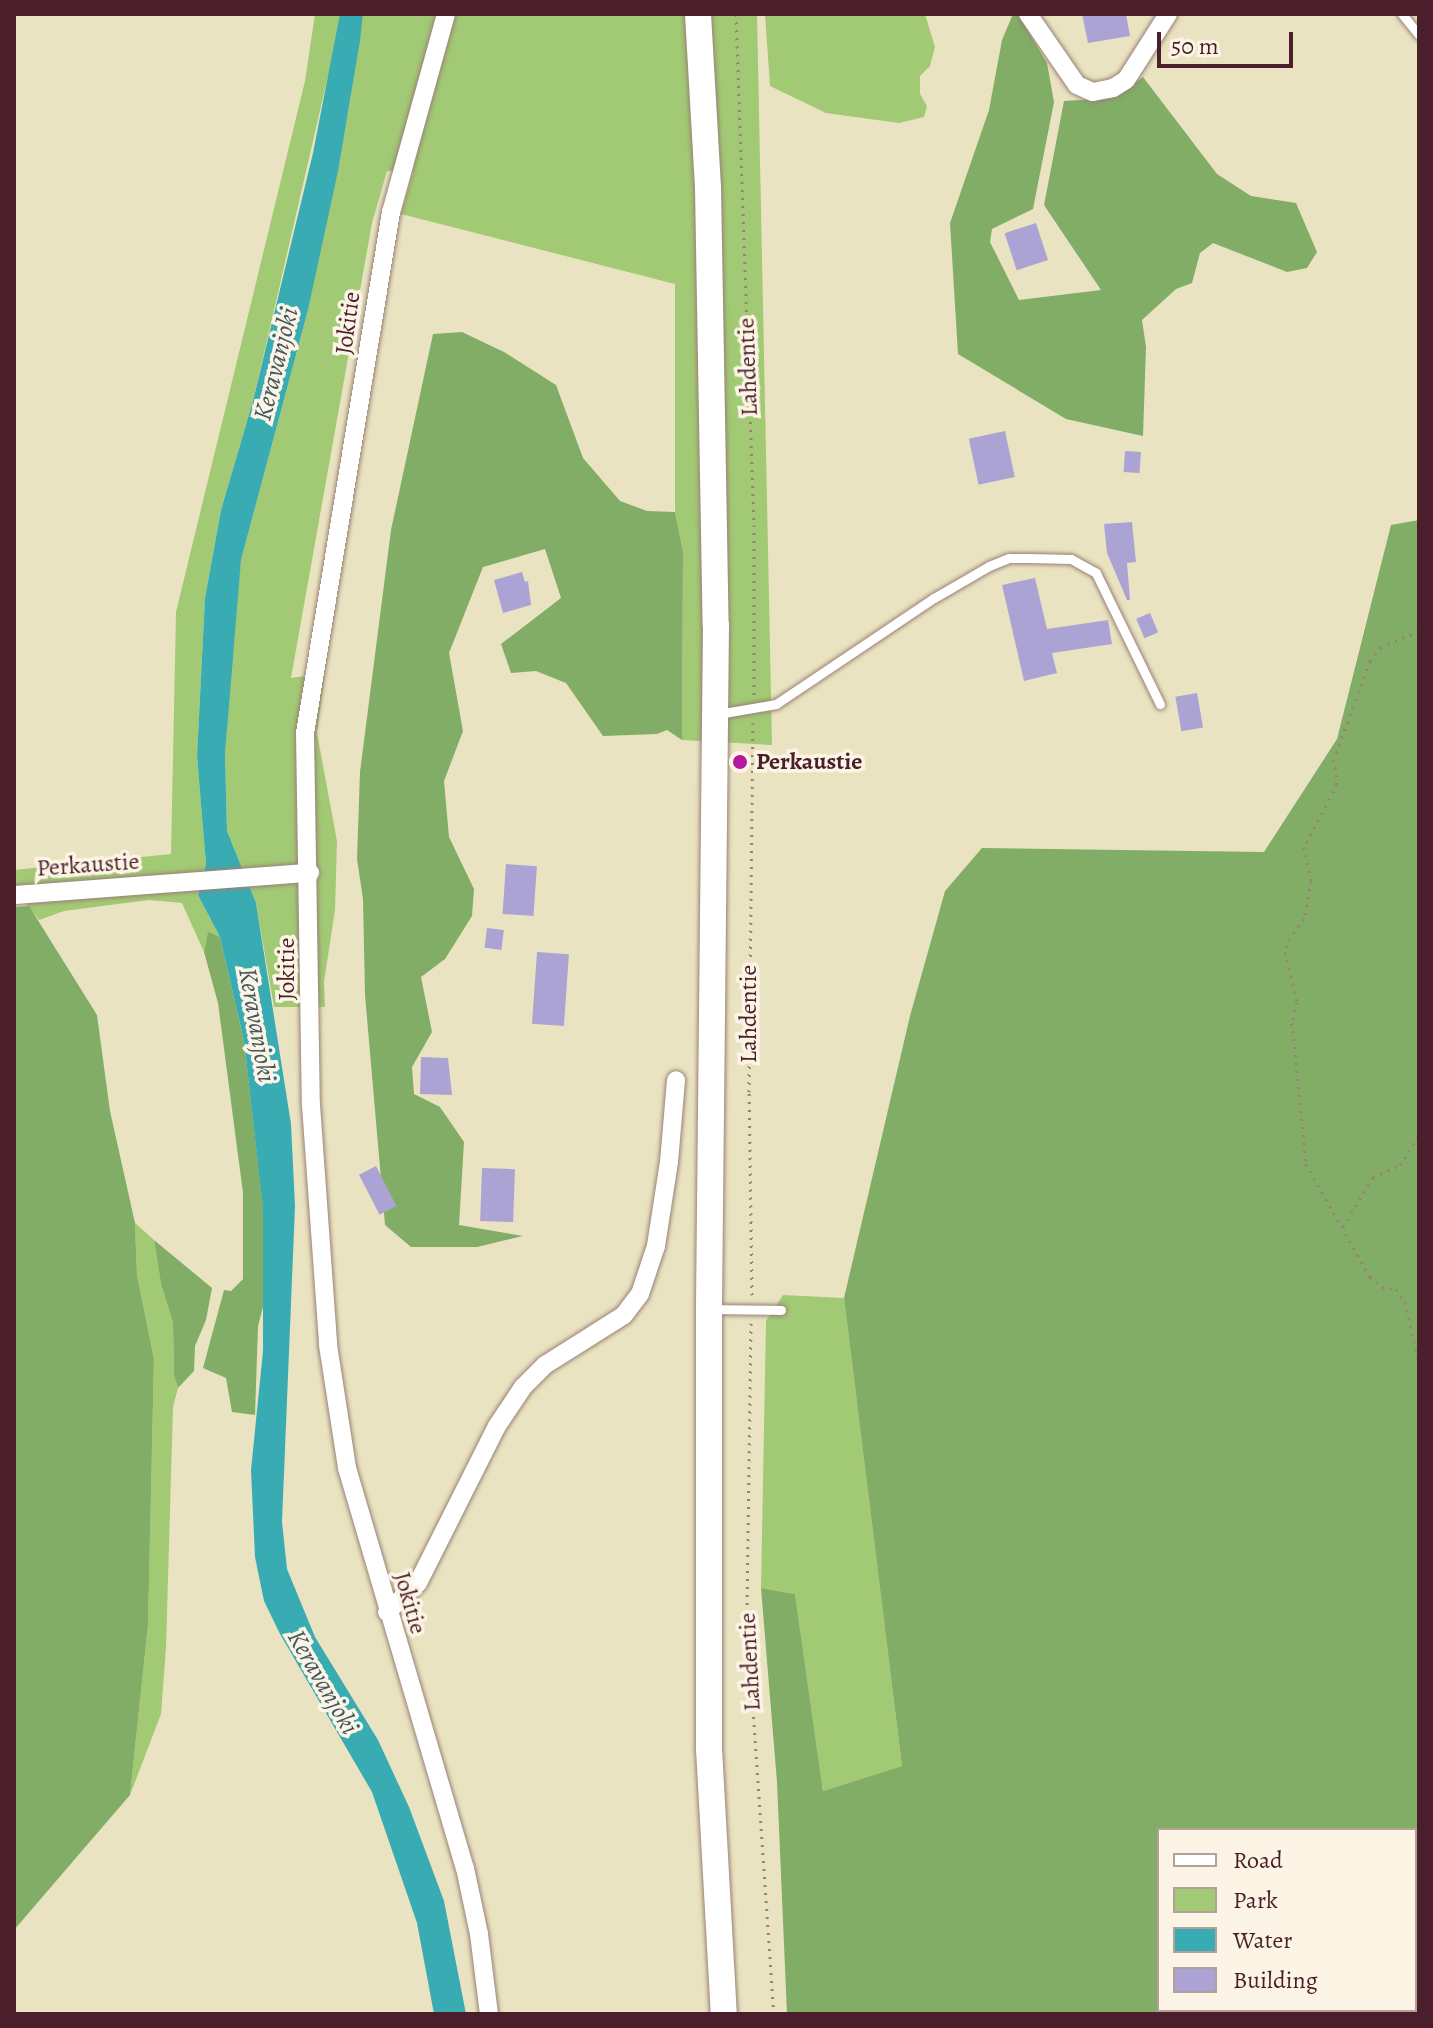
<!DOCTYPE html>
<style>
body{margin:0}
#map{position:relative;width:1433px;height:2028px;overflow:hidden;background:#eae3c1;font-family:Alegreya,serif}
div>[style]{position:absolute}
.green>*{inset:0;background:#a2c974}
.forest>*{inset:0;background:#81ad66}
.water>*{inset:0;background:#39abb3}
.building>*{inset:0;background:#aca3d5;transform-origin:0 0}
.path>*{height:3px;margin-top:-1.5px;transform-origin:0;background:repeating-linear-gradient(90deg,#9a8176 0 2px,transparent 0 8px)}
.roads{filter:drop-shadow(0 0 2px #9a8176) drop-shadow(0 0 2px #9a8176)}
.service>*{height:9px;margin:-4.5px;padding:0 4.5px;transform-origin:4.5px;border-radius:4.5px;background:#fff}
.minor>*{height:18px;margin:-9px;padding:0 9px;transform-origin:9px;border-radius:9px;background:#fff}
.secondary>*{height:26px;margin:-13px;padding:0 13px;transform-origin:13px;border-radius:13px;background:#fff}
.dots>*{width:22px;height:22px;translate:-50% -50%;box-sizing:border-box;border:4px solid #fcf5e5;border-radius:50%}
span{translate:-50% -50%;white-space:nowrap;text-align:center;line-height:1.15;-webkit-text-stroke:7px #fcf5e5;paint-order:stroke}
.street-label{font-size:24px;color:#4a1f2b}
.poi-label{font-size:24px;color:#4a1f2b;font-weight:700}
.left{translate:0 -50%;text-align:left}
.water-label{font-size:26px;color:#435761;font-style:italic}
.frame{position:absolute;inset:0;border:16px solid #4a1f2b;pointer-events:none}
.legend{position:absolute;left:1157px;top:1828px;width:260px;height:184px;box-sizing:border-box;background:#fcf5e5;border:2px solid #b59f9b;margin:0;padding:10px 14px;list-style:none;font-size:24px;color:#4a1f2b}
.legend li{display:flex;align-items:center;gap:16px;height:40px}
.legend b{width:40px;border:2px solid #b59f9b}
.scale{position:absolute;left:1157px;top:32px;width:136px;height:36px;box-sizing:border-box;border:4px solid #4a1f2b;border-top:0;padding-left:10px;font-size:24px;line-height:28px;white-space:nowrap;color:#4a1f2b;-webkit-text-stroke:6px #fcf5e5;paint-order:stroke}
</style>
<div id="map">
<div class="green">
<div style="clip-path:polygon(315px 14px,340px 14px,337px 37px,253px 401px,221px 510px,205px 598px,197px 756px,206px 864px,198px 895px,220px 937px,208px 933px,204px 952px,182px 903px,149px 900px,64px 911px,39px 920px,14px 889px,14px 870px,171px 854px,176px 612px,305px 81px)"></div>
<div style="clip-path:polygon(363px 14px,757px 14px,772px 745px,682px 740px,683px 552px,675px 512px,675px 284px,401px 214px,413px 172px,387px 171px,372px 223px,291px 678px,325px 673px,317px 733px,337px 841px,335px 910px,324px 982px,325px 1007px,274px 1007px,256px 903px,227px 831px,225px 754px,233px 634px,241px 560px,308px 310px,350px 101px)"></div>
<div style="clip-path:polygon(765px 14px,925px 14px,935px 47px,930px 66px,920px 76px,920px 94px,927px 106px,924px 117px,899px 123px,826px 113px,770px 86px)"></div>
<div style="clip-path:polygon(135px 1223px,154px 1240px,161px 1284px,173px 1323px,174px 1375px,178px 1388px,173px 1407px,166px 1648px,161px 1714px,130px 1795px,148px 1625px,154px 1359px,137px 1275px)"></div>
<div style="clip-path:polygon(783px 1295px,844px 1298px,902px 1766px,823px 1791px,795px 1594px,761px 1588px,766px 1321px)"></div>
</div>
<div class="forest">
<div style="clip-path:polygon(1013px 14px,1018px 14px,1047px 63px,1054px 102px,1033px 209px,992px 229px,990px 242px,1019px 300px,1101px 290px,1044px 205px,1064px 101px,1113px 98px,1143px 77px,1217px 174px,1251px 196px,1296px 203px,1317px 252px,1307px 268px,1287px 272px,1213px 243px,1200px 253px,1192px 283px,1176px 289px,1142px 320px,1146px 347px,1143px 436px,1066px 419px,958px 354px,950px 223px,989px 110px,1002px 40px)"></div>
<div style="clip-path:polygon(462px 332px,504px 352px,556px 385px,583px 458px,620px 501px,647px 511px,675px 512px,683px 552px,682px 740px,667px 730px,657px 734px,603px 736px,566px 683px,536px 671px,511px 673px,501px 644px,561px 598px,545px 549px,483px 567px,449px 653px,463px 731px,444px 781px,449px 837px,474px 889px,472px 916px,445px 959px,421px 977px,432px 1032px,412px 1067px,414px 1094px,440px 1107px,464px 1142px,459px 1225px,523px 1236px,477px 1247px,411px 1247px,385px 1225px,365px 995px,363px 899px,357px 859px,360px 772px,391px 530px,433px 334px)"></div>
<div style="clip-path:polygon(evenodd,1419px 520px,1419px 2014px,787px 2014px,777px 1782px,761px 1588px,795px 1594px,823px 1791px,902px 1766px,844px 1298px,910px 1016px,945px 891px,982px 848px,1264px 852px,1337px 739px,1391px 525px,1419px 520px,1415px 1830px,1415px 2010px,1159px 2010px,1159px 1830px,1415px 1830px)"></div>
<div style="clip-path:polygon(29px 906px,97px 1015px,110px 1111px,135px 1223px,137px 1275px,154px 1359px,148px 1625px,130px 1795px,14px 1930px,14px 907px)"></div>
<div style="clip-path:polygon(208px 932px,220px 937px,244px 1041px,263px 1206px,263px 1307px,258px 1326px,255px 1415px,232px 1412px,226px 1378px,203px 1368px,224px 1290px,231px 1291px,243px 1279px,243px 1193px,218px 1003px,204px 952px)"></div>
<div style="clip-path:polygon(154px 1240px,212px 1288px,206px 1320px,195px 1346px,194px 1371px,178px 1388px,174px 1375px,173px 1323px,161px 1284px)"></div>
</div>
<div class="water">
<div style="clip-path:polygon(340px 14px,363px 14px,360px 41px,338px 171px,308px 310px,241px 560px,225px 754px,227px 831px,256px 903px,291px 1124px,295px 1206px,282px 1522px,287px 1569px,315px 1637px,378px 1740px,409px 1807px,444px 1901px,466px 2014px,434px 2014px,417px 1923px,372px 1792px,280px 1634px,264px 1601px,255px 1557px,251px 1470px,263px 1351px,263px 1209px,244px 1041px,220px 937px,198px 895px,206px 864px,197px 756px,205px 598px,221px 510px,253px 401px,313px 153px)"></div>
</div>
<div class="building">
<div style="clip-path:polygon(1082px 14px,1126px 14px,1130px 36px,1088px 43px)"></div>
<div style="left:1036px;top:223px;width:39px;height:33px;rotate:72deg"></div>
<div style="left:1005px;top:431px;width:47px;height:37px;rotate:78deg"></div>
<div style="left:1125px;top:451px;width:16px;height:21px;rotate:4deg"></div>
<div style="clip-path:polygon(1132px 522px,1136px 562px,1127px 563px,1130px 600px,1127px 600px,1107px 553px,1104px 524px)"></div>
<div style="clip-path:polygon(522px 572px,525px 582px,528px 581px,531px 605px,503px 613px,494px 580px)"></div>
<div style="clip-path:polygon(1035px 578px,1047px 629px,1108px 620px,1112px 644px,1052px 653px,1057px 673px,1024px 681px,1002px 585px)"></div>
<div style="left:1150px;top:613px;width:21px;height:15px;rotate:67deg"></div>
<div style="left:1197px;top:693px;width:35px;height:22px;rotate:80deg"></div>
<div style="left:506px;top:864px;width:31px;height:50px;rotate:4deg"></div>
<div style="left:487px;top:928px;width:17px;height:20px;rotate:7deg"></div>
<div style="left:537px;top:952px;width:32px;height:72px;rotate:4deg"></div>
<div style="clip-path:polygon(421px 1057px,448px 1058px,452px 1095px,420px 1094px)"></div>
<div style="left:376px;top:1166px;width:45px;height:19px;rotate:63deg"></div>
<div style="left:482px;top:1168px;width:33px;height:53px;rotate:2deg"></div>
</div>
<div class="path">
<div style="left:736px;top:14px;width:511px;rotate:87.98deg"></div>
<div style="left:754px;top:525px;width:171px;rotate:90deg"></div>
<div style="left:1418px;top:559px;width:1px;rotate:45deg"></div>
<div style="left:1419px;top:631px;width:41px;rotate:157.2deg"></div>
<div style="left:1381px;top:647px;width:18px;rotate:128deg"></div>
<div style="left:1370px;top:661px;width:104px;rotate:110.2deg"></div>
<div style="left:1334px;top:759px;width:25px;rotate:83deg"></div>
<div style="left:1337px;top:784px;width:71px;rotate:117.6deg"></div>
<div style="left:1304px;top:847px;width:35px;rotate:78deg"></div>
<div style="left:1311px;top:881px;width:39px;rotate:100deg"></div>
<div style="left:1304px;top:919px;width:24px;rotate:128deg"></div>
<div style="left:1289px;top:938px;width:15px;rotate:106deg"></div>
<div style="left:1285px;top:952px;width:51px;rotate:76.5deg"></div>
<div style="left:1297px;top:1002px;width:22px;rotate:103deg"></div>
<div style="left:1292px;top:1023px;width:142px;rotate:84.3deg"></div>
<div style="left:1306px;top:1164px;width:130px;rotate:60.5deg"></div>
<div style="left:1370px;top:1277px;width:16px;rotate:40deg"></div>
<div style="left:1382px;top:1287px;width:14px;rotate:8deg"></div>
<div style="left:1396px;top:1289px;width:16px;rotate:55deg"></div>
<div style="left:1405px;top:1302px;width:64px;rotate:77.3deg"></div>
<div style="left:1343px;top:1227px;width:58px;rotate:-59deg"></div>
<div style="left:1373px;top:1177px;width:30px;rotate:-24deg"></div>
<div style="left:1400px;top:1165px;width:36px;rotate:-58deg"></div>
<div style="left:752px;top:1295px;width:203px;rotate:-90.8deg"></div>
<div style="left:749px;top:1092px;width:369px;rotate:-89.4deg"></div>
<div style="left:751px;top:1323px;width:298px;rotate:90.8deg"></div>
<div style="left:747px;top:1621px;width:394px;rotate:86.1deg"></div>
</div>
<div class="roads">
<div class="service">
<div style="left:1402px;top:14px;width:27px;rotate:51deg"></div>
<div style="left:718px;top:714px;width:59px;rotate:-9.8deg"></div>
<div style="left:776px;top:704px;width:190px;rotate:-33.9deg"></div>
<div style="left:934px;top:598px;width:64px;rotate:-30.2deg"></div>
<div style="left:989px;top:566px;width:22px;rotate:-22deg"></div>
<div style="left:1009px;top:558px;width:19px"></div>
<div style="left:1028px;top:558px;width:43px;rotate:1.3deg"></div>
<div style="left:1071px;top:559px;width:29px;rotate:29deg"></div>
<div style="left:1096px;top:573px;width:146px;rotate:64deg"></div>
<div style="left:712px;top:1309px;width:69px;rotate:0.8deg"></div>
</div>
<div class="minor">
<div style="left:446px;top:14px;width:205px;rotate:105.5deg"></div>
<div style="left:391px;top:212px;width:528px;rotate:99.37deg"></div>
<div style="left:305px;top:733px;width:372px;rotate:89.1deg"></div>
<div style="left:311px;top:1105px;width:241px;rotate:85.9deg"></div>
<div style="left:328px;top:1345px;width:124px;rotate:81.2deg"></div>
<div style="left:347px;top:1468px;width:417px;rotate:73.6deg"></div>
<div style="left:465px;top:1868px;width:67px;rotate:78deg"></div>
<div style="left:479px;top:1934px;width:81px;rotate:82.9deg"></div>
<div style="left:1028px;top:14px;width:86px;rotate:55.4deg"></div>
<div style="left:1077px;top:85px;width:17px;rotate:24deg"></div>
<div style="left:1093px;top:92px;width:20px;rotate:-11deg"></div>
<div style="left:1113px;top:88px;width:15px;rotate:-32deg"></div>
<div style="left:1126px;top:80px;width:78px;rotate:-57.5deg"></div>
<div style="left:14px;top:895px;width:297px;rotate:-4.3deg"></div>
<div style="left:387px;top:1612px;width:42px;rotate:-43.1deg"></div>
<div style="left:418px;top:1583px;width:176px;rotate:-63.3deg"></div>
<div style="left:497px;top:1426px;width:47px;rotate:-56.3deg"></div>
<div style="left:523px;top:1387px;width:31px;rotate:-45deg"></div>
<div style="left:545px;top:1365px;width:93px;rotate:-32.3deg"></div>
<div style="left:624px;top:1315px;width:26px;rotate:-53deg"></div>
<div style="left:640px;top:1294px;width:51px;rotate:-71.6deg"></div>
<div style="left:656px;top:1246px;width:85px;rotate:-81.2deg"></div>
<div style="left:669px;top:1162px;width:82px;rotate:-85.1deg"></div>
</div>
<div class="secondary">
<div style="left:698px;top:14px;width:174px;rotate:86.7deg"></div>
<div style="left:708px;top:188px;width:437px;rotate:89deg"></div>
<div style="left:716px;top:625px;width:683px;rotate:90.59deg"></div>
<div style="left:709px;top:1308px;width:441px;rotate:90deg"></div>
<div style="left:709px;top:1749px;width:265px;rotate:86.8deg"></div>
</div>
</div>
<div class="dots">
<div style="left:740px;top:762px;background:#b5179e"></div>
</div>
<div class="street-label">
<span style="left:348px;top:323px;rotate:-82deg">Jokitie</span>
<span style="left:748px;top:367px;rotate:-92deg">Lahdentie</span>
<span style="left:88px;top:865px;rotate:-4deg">Perkaustie</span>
<span style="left:287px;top:969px;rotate:-90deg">Jokitie</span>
<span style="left:749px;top:1014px;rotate:-90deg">Lahdentie</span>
<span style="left:410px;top:1603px;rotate:74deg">Jokitie</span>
<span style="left:750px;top:1662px;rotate:-93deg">Lahdentie</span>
</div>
<div class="poi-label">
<span class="left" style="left:756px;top:762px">Perkaustie</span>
</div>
<div class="water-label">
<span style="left:276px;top:364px;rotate:-76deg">Keravanjoki</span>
<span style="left:257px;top:1025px;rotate:80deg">Keravanjoki</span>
<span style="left:323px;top:1682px;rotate:60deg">Keravanjoki</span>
</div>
<div class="frame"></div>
<ul class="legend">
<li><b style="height:10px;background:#fff"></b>Road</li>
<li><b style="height:22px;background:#a2c974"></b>Park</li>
<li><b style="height:22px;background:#39abb3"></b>Water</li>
<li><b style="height:22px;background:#aca3d5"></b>Building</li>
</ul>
<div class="scale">50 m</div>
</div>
